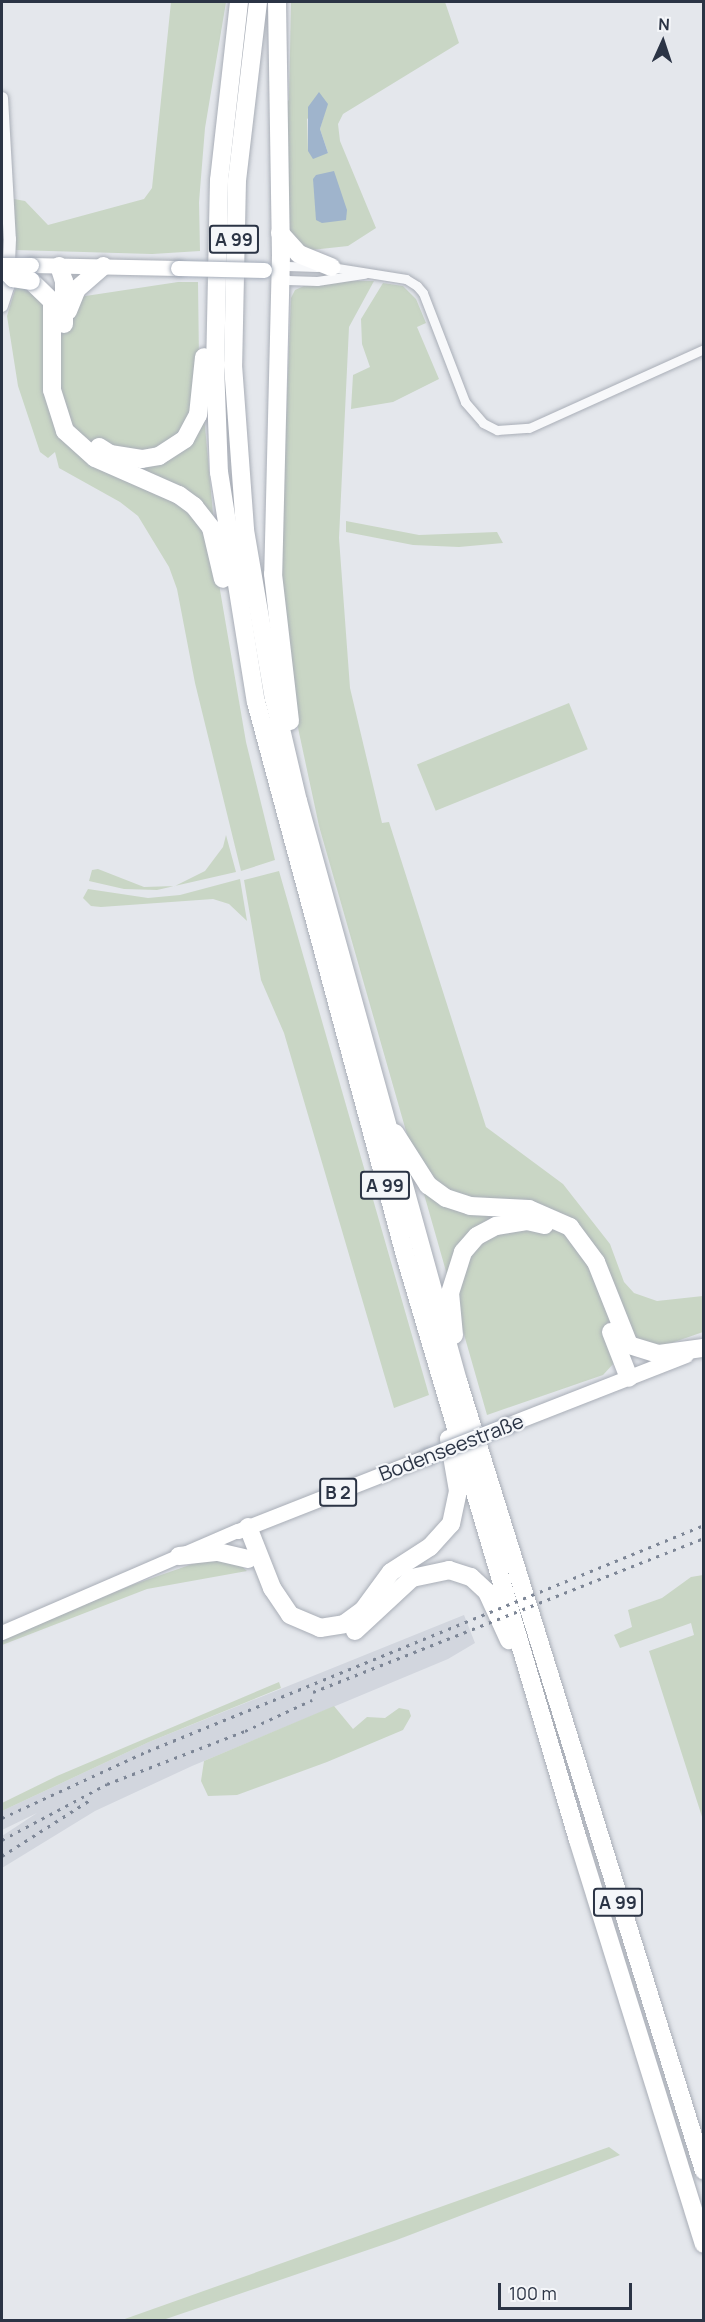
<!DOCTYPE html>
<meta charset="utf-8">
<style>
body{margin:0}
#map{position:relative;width:705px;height:2322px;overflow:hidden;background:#e4e7ec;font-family:Manrope,sans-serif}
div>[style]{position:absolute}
.built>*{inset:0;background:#d2d6de}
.green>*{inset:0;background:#c9d6c5;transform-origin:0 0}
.water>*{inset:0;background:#9fb4cc}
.roads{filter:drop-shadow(0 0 2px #a9aeb7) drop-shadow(0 0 2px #a9aeb7)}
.minor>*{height:9px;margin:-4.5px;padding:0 4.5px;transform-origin:4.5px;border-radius:4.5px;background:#f7f8fa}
.tertiary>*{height:12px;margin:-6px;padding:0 6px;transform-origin:6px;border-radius:6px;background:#f7f8fa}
.secondary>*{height:14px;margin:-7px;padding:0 7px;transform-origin:7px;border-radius:7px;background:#fff}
.primary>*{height:15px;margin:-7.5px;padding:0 7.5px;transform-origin:7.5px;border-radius:7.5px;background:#fff}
.motorway>*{height:18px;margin:-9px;padding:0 9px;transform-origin:9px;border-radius:9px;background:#fff}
.rail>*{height:3px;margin-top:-1.5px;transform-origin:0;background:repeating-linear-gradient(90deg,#7d8696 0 3px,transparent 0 9px)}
.bridges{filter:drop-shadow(0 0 2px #a3abb8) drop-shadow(0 0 2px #a3abb8)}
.primary-bridge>*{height:15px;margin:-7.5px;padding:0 7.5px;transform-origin:7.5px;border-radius:7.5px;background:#fff}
.motorway-bridge>*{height:18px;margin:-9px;padding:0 9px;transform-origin:9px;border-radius:9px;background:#fff}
span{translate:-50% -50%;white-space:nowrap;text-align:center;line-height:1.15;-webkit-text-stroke:4.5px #f4f6f9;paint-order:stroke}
.shield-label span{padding:2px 4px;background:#f4f6f9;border:2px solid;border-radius:4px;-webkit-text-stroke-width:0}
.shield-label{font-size:18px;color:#2b3445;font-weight:700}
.street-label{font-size:20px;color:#2b3445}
.frame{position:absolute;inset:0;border:3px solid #2b3445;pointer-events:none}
.north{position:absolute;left:633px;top:12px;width:60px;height:60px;-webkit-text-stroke:4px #f4f6f9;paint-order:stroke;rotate:3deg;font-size:16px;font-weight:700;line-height:24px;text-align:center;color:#2b3445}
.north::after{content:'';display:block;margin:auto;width:21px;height:27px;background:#2b3445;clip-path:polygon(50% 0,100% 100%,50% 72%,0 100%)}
.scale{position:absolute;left:498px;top:2283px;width:134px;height:27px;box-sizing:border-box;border:3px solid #2b3445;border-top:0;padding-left:8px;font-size:18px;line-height:21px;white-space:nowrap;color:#2b3445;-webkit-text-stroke:4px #f4f6f9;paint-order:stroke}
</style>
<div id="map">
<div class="built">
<div style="clip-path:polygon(464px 1615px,475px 1643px,448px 1659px,192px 1766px,95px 1811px,2px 1868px,2px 1836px,37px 1813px,2px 1830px,2px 1811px,149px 1742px)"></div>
</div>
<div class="green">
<div style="clip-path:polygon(171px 2px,226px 2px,205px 128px,199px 202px,200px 251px,152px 254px,15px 250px,14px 199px,25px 201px,48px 225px,144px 199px,152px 188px)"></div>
<div style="clip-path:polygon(evenodd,291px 2px,445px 2px,459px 43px,343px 114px,338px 124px,340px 141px,376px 228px,348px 246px,311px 250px,290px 240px,284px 104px,289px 100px,291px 2px,327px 104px,320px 129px,328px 153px,308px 151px,307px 119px,327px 104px)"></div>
<div style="clip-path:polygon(344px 281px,374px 281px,349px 327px,339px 538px,350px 688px,382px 823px,389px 822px,486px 1127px,563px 1184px,610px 1244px,624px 1282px,634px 1293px,657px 1301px,703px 1296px,703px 1332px,614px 1363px,603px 1375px,487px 1415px,319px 826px,294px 709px,280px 610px,280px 455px,286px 422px,291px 298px,295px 290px,304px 286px)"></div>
<div style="clip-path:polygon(178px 282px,198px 282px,199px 361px,220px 590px,246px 742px,275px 860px,241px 871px,195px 683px,177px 589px,169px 567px,138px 516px,120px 502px,59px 468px,55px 452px,48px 458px,40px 452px,18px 386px,7px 316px,17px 283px,46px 302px)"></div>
<div style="clip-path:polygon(383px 283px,403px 286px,416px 299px,426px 323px,417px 327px,439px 379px,393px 402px,351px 409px,353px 375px,370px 367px,362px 344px,361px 319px)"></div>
<div style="clip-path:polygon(346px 521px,419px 535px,497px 532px,503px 543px,459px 547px,413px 545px,346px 532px)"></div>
<div style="left:569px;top:703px;width:50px;height:164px;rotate:68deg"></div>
<div style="clip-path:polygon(226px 835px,236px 872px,157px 890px,124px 889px,89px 881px,92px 870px,98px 869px,144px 887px,175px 886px,205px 871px,223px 847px)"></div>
<div style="clip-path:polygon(279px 871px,429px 1395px,394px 1408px,284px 1033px,261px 980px,244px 880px)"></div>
<div style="clip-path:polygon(240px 879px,247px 921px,229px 904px,213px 899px,101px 907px,91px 906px,83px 898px,88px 889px,148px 898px,180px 895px)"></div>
<div style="clip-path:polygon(207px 1559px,239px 1564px,247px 1571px,147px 1589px,2px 1645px,2px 1639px,132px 1585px)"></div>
<div style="clip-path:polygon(703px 1575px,704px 1575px,703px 1820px,649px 1651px,694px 1635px,691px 1623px,620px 1648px,614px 1635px,632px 1627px,628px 1610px,662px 1598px,691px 1577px)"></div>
<div style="clip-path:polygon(279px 1682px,281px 1688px,149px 1742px,2px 1811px,2px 1803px,57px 1776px)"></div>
<div style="clip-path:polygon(334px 1706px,353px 1729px,367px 1717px,385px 1718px,399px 1708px,409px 1710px,411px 1716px,403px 1730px,327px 1762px,237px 1795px,208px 1796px,201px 1781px,204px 1761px)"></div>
<div style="clip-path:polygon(609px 2147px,620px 2155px,394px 2241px,163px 2320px,122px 2320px)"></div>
</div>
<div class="water">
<div style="clip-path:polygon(319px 92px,328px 104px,320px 129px,328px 153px,313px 159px,308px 151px,308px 107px)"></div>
<div style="clip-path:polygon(334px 171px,347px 210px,346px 220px,322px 223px,316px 220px,313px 179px,316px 175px)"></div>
</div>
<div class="roads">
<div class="minor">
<div style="left:317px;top:267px;width:30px;rotate:-178deg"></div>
<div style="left:287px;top:266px;width:9px;rotate:144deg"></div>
<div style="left:280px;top:271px;width:11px;rotate:52deg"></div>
<div style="left:287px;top:280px;width:30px;rotate:2deg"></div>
<div style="left:317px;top:281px;width:48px;rotate:-8.5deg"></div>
<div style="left:331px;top:267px;width:76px;rotate:9.1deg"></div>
<div style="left:406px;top:279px;width:13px;rotate:32deg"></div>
<div style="left:417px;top:286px;width:9px;rotate:49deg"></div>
<div style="left:423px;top:293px;width:117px;rotate:68.9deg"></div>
<div style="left:465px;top:402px;width:28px;rotate:49deg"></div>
<div style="left:483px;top:423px;width:16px;rotate:27deg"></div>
<div style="left:497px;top:430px;width:32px;rotate:-4deg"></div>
<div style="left:529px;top:428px;width:192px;rotate:-24.3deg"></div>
</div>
<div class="tertiary">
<div style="left:2px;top:98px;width:141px;rotate:86.8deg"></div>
<div style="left:10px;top:239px;width:48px;rotate:92.4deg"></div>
<div style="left:8px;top:287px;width:20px;rotate:108deg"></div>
</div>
<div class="secondary">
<div style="left:2px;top:1633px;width:257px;rotate:-23.4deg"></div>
</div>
<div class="primary">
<div style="left:31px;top:265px;width:147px;rotate:1.2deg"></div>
<div style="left:507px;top:1425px;width:192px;rotate:-21.4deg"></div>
<div style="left:238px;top:1531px;width:204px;rotate:-21.5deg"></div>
</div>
<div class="motorway">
<div style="left:239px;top:2px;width:179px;rotate:96.4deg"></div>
<div style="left:219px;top:180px;width:185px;rotate:91.2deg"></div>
<div style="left:215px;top:365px;width:107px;rotate:87.9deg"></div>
<div style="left:219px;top:472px;width:233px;rotate:80.9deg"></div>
<div style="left:256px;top:702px;width:577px;rotate:74.93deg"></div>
<div style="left:406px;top:1259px;width:606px;rotate:73.51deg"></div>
<div style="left:578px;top:1840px;width:423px;rotate:72.7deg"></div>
<div style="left:258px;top:2px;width:179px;rotate:96.7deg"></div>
<div style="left:237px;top:180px;width:185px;rotate:91.2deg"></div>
<div style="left:233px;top:365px;width:165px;rotate:85.8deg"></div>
<div style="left:245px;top:530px;width:171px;rotate:80.3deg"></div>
<div style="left:274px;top:699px;width:105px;rotate:76.8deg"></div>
<div style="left:298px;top:801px;width:602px;rotate:74.58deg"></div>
<div style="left:458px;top:1381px;width:827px;rotate:72.7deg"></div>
<div style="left:277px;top:2px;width:253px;rotate:89.1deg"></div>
<div style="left:281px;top:255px;width:319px;rotate:91.4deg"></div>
<div style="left:273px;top:574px;width:148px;rotate:83.4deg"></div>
<div style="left:280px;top:233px;width:28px;rotate:48deg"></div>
<div style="left:299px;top:254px;width:35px;rotate:22deg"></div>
<div style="left:59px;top:266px;width:16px;rotate:72deg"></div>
<div style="left:64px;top:281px;width:43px;rotate:90deg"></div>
<div style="left:31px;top:281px;width:29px;rotate:44deg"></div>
<div style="left:52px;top:301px;width:89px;rotate:90deg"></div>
<div style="left:52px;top:390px;width:43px;rotate:72.4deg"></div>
<div style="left:65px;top:431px;width:40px;rotate:42deg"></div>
<div style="left:95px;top:458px;width:92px;rotate:23.8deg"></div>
<div style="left:179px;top:495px;width:19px;rotate:36deg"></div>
<div style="left:194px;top:506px;width:28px;rotate:52deg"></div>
<div style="left:211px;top:528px;width:52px;rotate:76.8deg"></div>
<div style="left:68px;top:311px;width:24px;rotate:-68deg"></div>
<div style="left:77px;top:289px;width:35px;rotate:-41deg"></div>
<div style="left:99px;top:447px;width:13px;rotate:32deg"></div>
<div style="left:110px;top:454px;width:32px;rotate:9deg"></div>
<div style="left:142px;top:459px;width:17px;rotate:-10deg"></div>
<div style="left:159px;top:456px;width:31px;rotate:-33deg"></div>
<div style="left:185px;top:439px;width:27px;rotate:-62deg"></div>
<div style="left:198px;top:415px;width:58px;rotate:-84.1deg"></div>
<div style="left:395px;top:1133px;width:62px;rotate:57.6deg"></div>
<div style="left:428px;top:1185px;width:22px;rotate:36deg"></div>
<div style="left:446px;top:1198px;width:25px;rotate:18deg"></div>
<div style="left:470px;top:1206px;width:59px;rotate:2.9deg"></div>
<div style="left:529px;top:1209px;width:45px;rotate:23.7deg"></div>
<div style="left:570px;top:1227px;width:44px;rotate:53.4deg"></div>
<div style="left:596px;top:1262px;width:89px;rotate:68.3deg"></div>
<div style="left:629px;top:1345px;width:31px;rotate:17deg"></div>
<div style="left:659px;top:1354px;width:43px;rotate:-7.9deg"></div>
<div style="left:611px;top:1332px;width:49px;rotate:68.6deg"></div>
<div style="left:454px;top:1335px;width:42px;rotate:-95.4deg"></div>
<div style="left:450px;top:1293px;width:43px;rotate:-72.4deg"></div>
<div style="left:463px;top:1252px;width:21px;rotate:-49deg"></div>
<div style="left:477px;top:1236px;width:21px;rotate:-28deg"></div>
<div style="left:496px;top:1226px;width:31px;rotate:-9deg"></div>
<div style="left:527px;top:1221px;width:18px;rotate:13deg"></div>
<div style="left:248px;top:1527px;width:66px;rotate:68.5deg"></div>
<div style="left:272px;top:1588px;width:32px;rotate:56deg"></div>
<div style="left:290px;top:1615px;width:33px;rotate:23deg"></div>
<div style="left:320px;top:1628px;width:24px;rotate:-9deg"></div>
<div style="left:344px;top:1624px;width:24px;rotate:-36deg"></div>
<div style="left:363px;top:1610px;width:47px;rotate:-53.6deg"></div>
<div style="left:391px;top:1572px;width:46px;rotate:-32.7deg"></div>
<div style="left:430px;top:1547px;width:31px;rotate:-48deg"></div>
<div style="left:451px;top:1524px;width:34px;rotate:-78deg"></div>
<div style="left:458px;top:1491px;width:53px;rotate:-99.8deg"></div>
<div style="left:179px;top:1556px;width:39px;rotate:-6deg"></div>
<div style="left:218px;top:1552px;width:31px;rotate:13deg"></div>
<div style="left:355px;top:1631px;width:78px;rotate:-42.9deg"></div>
<div style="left:412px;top:1578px;width:38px;rotate:-12deg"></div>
<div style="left:449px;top:1570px;width:23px;rotate:18deg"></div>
<div style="left:471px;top:1577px;width:22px;rotate:43deg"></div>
<div style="left:487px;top:1592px;width:53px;rotate:65.4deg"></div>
</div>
</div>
<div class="rail">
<div style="left:313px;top:1692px;width:420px;rotate:-21.5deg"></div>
<div style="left:2px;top:1818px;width:161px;rotate:-24.7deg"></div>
<div style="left:148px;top:1751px;width:600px;rotate:-22.12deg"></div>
<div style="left:2px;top:1840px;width:119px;rotate:-28.1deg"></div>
<div style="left:107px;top:1784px;width:148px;rotate:-21deg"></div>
<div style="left:245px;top:1731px;width:74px;rotate:-24.8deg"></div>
<div style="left:2px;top:1856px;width:104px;rotate:-32.5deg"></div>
</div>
<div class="bridges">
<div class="primary-bridge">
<div style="left:2px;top:265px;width:29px"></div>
<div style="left:178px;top:268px;width:86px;rotate:1.3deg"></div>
<div style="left:428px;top:1456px;width:85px;rotate:-21.4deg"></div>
</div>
<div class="motorway-bridge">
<div style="left:2px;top:267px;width:16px;rotate:45deg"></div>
<div style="left:13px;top:278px;width:18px;rotate:9deg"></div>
</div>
</div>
<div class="shield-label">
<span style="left:234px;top:239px">A 99</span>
<span style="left:385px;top:1185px">A 99</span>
<span style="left:338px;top:1492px">B 2</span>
<span style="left:618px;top:1902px">A 99</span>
</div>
<div class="street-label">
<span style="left:451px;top:1447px;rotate:-21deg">Bodenseestraße</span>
</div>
<div class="frame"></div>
<div class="north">N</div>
<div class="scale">100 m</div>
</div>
